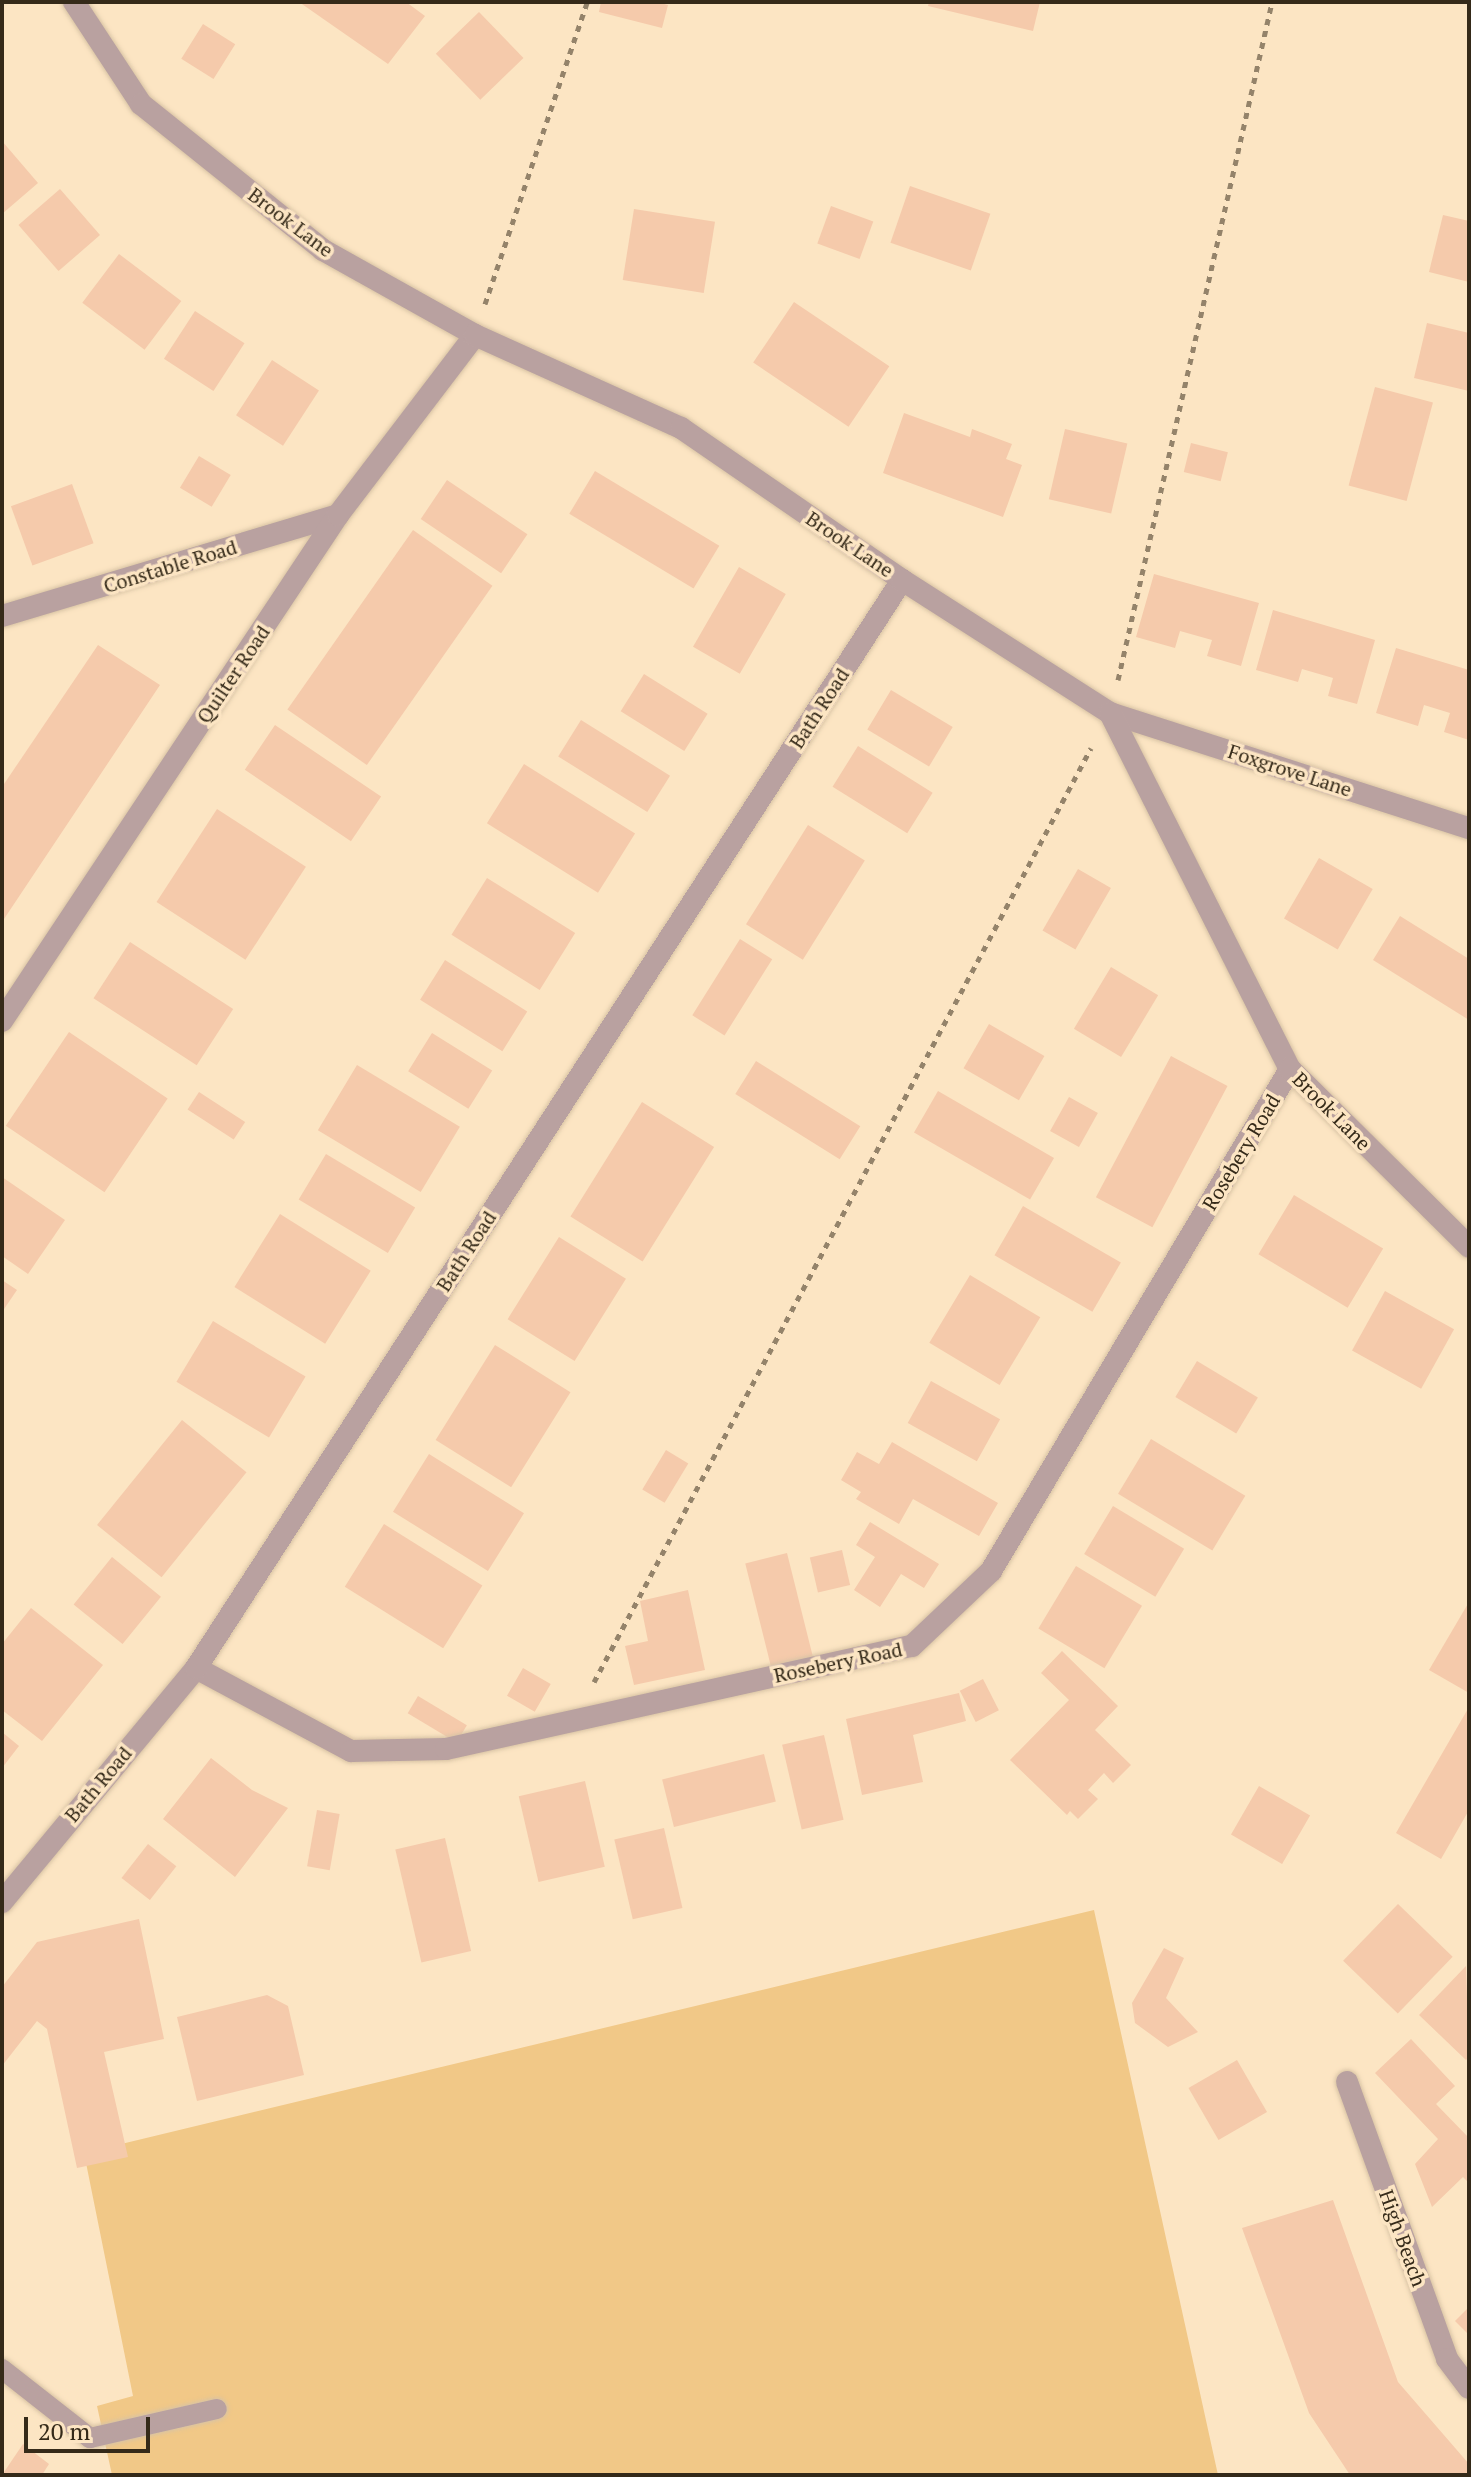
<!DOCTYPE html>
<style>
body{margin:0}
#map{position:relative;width:1471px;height:2477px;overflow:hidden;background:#fce5c3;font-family:"PT Serif",serif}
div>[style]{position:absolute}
.green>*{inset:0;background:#f1c887}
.building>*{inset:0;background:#f5caab;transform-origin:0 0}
.path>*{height:5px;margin-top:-2.5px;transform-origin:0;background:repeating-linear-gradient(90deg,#94836a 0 6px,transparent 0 12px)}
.roads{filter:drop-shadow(0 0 2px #d8c3a4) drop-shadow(0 0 2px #d8c3a4)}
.service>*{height:20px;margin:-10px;padding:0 10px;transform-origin:10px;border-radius:10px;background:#b9a1a0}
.minor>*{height:22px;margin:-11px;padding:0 11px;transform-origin:11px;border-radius:11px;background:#b9a1a0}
.tertiary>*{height:22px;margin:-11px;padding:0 11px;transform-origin:11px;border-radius:11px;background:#b9a1a0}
span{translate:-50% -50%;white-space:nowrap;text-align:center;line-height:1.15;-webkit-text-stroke:7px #fce5c3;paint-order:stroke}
.street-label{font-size:20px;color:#352a19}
.frame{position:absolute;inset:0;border:4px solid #352a19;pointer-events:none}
.scale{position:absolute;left:24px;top:2417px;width:126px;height:36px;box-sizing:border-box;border:4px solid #352a19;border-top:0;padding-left:10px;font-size:24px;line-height:28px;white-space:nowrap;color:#352a19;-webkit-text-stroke:6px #fce5c3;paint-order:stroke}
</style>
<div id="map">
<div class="green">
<div style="clip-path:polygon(1094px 1910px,1218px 2475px,112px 2475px,97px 2406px,133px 2396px,84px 2153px)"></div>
</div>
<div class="building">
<div style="clip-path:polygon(299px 2px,406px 2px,425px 16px,388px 64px)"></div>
<div style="clip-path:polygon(601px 2px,657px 2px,668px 5px,662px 28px,599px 12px)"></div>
<div style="clip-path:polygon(929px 2px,1040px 2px,1033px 31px,928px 6px)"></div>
<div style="left:479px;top:12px;width:64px;height:60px;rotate:46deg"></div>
<div style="left:203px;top:24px;width:38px;height:41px;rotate:32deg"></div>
<div style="clip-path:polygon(2px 141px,38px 183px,2px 214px)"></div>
<div style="left:910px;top:186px;width:85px;height:60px;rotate:19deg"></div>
<div style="left:60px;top:189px;width:61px;height:55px;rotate:49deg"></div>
<div style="left:831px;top:206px;width:45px;height:40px;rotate:20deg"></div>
<div style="left:634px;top:209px;width:82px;height:72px;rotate:9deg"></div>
<div style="clip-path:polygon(1443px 215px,1469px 221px,1469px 282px,1429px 272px)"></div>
<div style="left:119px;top:254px;width:78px;height:61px;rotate:37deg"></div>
<div style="left:794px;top:302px;width:115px;height:73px;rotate:34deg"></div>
<div style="left:195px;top:311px;width:59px;height:57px;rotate:33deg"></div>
<div style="clip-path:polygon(1427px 323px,1469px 333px,1469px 391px,1414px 378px)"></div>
<div style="left:272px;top:360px;width:56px;height:66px;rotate:33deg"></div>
<div style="left:1375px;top:387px;width:60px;height:102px;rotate:15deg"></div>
<div style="clip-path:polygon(904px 413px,970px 437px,972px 429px,1012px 444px,1006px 459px,1022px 465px,1003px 517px,883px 473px)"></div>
<div style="left:1065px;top:429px;width:64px;height:72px;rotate:13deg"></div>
<div style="left:1191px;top:443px;width:38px;height:30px;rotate:14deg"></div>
<div style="left:199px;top:456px;width:37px;height:37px;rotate:31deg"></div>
<div style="left:595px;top:471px;width:145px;height:50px;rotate:31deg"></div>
<div style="left:447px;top:480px;width:97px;height:47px;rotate:34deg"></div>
<div style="left:72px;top:484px;width:63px;height:65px;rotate:70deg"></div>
<div style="left:413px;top:530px;width:97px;height:219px;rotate:35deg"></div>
<div style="left:739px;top:567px;width:54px;height:92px;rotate:30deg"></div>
<div style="clip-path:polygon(1154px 574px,1259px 603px,1241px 666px,1207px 656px,1212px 640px,1180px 631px,1175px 648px,1136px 637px)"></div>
<div style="clip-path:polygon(1273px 610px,1375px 640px,1357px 704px,1328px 696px,1333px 678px,1302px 669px,1298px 682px,1256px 670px)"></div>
<div style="clip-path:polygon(98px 645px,160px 685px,2px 922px,2px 787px)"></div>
<div style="clip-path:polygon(1396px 648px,1469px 670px,1469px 740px,1444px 732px,1450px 713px,1424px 705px,1418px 726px,1376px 713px)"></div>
<div style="left:644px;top:674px;width:75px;height:44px;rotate:32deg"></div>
<div style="left:891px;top:690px;width:72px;height:46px;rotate:31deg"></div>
<div style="left:581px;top:720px;width:105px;height:43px;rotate:32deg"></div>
<div style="left:275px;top:725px;width:128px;height:54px;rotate:34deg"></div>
<div style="left:858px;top:746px;width:88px;height:48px;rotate:32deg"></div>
<div style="left:524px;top:764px;width:131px;height:70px;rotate:32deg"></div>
<div style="left:217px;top:809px;width:106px;height:111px;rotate:33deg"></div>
<div style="left:808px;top:825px;width:67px;height:117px;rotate:32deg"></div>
<div style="left:1319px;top:858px;width:62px;height:70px;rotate:30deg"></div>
<div style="left:1078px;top:869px;width:38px;height:71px;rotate:30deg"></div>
<div style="left:487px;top:878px;width:104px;height:67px;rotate:32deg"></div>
<div style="clip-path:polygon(1400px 916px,1469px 959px,1469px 1020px,1373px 960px)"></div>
<div style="left:740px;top:939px;width:38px;height:90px;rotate:32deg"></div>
<div style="left:130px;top:942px;width:123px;height:67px;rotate:33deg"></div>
<div style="left:445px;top:960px;width:97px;height:47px;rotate:32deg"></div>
<div style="left:1111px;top:967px;width:55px;height:72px;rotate:31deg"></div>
<div style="left:989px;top:1024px;width:64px;height:51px;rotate:30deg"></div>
<div style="left:69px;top:1032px;width:119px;height:113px;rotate:34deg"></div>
<div style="left:432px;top:1033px;width:71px;height:45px;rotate:32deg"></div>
<div style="left:1171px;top:1056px;width:64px;height:160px;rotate:28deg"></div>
<div style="left:756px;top:1061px;width:123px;height:39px;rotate:32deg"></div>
<div style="left:357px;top:1065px;width:120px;height:76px;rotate:31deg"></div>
<div style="left:938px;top:1091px;width:134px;height:48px;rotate:30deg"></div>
<div style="left:199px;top:1092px;width:55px;height:21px;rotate:33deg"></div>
<div style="left:1069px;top:1097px;width:33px;height:39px;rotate:29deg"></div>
<div style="left:642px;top:1102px;width:85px;height:135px;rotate:32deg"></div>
<div style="left:326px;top:1154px;width:104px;height:53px;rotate:31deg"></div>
<div style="clip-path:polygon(2px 1177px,65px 1220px,28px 1274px,2px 1256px)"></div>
<div style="left:1294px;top:1195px;width:104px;height:69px;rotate:31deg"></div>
<div style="left:1023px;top:1206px;width:113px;height:57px;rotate:30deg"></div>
<div style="left:280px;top:1214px;width:107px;height:86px;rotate:32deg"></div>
<div style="left:559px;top:1237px;width:79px;height:97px;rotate:32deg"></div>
<div style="left:970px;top:1275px;width:82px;height:79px;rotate:31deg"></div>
<div style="clip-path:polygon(2px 1280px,17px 1290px,2px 1312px)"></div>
<div style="left:1385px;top:1291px;width:79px;height:68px;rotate:29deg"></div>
<div style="left:213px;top:1321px;width:108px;height:71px;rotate:31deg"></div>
<div style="left:495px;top:1345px;width:89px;height:112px;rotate:32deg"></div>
<div style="left:1197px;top:1361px;width:71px;height:42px;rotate:31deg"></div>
<div style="left:931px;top:1381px;width:79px;height:48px;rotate:29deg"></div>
<div style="left:182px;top:1420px;width:83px;height:135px;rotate:39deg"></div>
<div style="left:1151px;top:1439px;width:110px;height:64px;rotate:31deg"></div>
<div style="clip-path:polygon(892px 1442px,998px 1503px,979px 1536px,913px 1499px,899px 1524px,856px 1499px,861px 1492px,841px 1480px,857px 1452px,879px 1464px)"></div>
<div style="left:666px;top:1450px;width:26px;height:46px;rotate:31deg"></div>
<div style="left:429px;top:1454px;width:112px;height:68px;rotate:32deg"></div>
<div style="left:1113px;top:1506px;width:83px;height:56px;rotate:31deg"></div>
<div style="clip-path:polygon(870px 1522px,939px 1564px,924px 1588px,901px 1574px,880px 1607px,854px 1590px,875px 1557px,856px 1545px)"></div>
<div style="left:384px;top:1524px;width:116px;height:74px;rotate:32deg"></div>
<div style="left:842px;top:1550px;width:36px;height:33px;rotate:77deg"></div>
<div style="left:787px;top:1553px;width:109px;height:43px;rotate:76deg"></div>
<div style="left:112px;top:1557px;width:63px;height:61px;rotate:39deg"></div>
<div style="left:1076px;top:1566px;width:77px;height:73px;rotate:31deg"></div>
<div style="clip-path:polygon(688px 1590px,705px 1670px,634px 1685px,625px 1646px,648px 1641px,640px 1601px)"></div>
<div style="clip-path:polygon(1469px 1602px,1469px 1693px,1429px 1670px)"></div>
<div style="clip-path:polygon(31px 1608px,103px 1665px,42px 1741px,2px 1710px,2px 1644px)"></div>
<div style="clip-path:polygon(1062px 1651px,1118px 1706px,1095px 1730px,1131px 1765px,1113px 1783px,1104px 1773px,1088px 1790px,1098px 1799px,1078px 1819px,1070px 1811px,1067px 1815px,1010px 1760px,1069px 1700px,1041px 1673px)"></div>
<div style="left:523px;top:1668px;width:32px;height:32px;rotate:30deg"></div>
<div style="left:983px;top:1679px;width:35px;height:26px;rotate:63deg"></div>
<div style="clip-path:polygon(959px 1693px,966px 1721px,913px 1735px,923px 1782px,862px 1795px,846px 1719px)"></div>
<div style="left:418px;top:1696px;width:57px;height:20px;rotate:31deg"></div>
<div style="clip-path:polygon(1469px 1707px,1469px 1810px,1441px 1859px,1396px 1833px)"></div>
<div style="clip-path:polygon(2px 1732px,19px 1746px,2px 1768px)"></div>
<div style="left:824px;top:1735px;width:87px;height:43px;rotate:77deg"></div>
<div style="left:764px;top:1754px;width:49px;height:105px;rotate:76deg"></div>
<div style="clip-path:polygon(211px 1758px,252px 1790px,288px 1808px,235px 1877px,163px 1819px)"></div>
<div style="left:585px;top:1781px;width:88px;height:68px;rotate:77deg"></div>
<div style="left:1259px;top:1786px;width:59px;height:56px;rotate:30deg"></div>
<div style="left:317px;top:1810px;width:23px;height:57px;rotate:10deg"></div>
<div style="left:664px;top:1828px;width:82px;height:51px;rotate:77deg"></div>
<div style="left:445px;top:1838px;width:116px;height:51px;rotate:77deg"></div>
<div style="left:148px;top:1844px;width:36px;height:43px;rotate:38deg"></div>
<div style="left:1398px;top:1904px;width:76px;height:79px;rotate:44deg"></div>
<div style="clip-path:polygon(139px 1919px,164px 2039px,104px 2052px,128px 2157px,77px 2168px,47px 2029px,37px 2021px,2px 2066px,2px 1987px,37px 1942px)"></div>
<div style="clip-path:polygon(1164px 1948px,1184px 1958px,1166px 1998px,1198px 2032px,1168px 2047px,1135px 2023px,1132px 2003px)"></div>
<div style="clip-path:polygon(1466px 1966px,1469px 2057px,1466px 2060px,1419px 2015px)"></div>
<div style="clip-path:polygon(267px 1995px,288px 2006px,304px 2075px,197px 2101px,177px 2017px)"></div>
<div style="clip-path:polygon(1411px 2039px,1455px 2086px,1436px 2104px,1469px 2138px,1469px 2183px,1463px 2177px,1432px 2207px,1415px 2164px,1438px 2139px,1375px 2073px)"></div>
<div style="left:1237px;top:2060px;width:60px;height:56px;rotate:60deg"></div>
<div style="clip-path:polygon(1333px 2200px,1398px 2382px,1469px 2464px,1469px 2475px,1350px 2475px,1309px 2413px,1242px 2228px)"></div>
<div style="clip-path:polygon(1469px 2307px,1469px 2335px,1455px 2321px)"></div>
<div style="clip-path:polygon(23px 2444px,49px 2464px,42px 2475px,2px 2475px)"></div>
</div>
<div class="path">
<div style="left:485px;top:304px;width:319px;rotate:-71.3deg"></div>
<div style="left:1118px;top:680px;width:695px;rotate:-77.2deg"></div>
<div style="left:594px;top:1682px;width:1058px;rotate:-61.98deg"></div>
</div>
<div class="roads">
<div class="service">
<div style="left:2px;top:2369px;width:112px;rotate:38.1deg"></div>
<div style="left:90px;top:2438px;width:130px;rotate:-12.9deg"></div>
</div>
<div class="minor">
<div style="left:2px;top:616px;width:351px;rotate:-16.7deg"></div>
<div style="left:1110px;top:713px;width:377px;rotate:17.8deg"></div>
<div style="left:2px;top:1021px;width:607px;rotate:-56.41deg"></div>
<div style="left:338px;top:515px;width:226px;rotate:-52.7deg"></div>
<div style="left:196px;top:1668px;width:176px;rotate:28.2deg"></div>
<div style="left:351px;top:1751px;width:95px;rotate:-1.2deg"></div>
<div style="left:446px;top:1749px;width:477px;rotate:-12.5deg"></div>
<div style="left:912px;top:1646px;width:109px;rotate:-43.5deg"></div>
<div style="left:991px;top:1571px;width:584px;rotate:-59.22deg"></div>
<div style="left:2px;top:1902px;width:304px;rotate:-50.3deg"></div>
<div style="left:196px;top:1668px;width:1297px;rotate:-57.02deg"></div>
<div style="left:1347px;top:2082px;width:294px;rotate:70.1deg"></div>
<div style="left:1447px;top:2359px;width:36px;rotate:53deg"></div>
</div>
<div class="tertiary">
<div style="left:74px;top:2px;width:122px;rotate:56.7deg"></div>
<div style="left:141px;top:104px;width:233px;rotate:38.7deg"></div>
<div style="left:323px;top:250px;width:174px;rotate:29.2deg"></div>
<div style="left:475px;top:335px;width:226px;rotate:24.3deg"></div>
<div style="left:681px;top:428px;width:268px;rotate:34.5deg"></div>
<div style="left:902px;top:580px;width:247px;rotate:32.6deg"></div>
<div style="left:1110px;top:713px;width:399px;rotate:63.2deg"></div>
<div style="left:1290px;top:1069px;width:252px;rotate:44.8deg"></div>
</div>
</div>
<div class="street-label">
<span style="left:291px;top:222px;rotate:37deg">Brook Lane</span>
<span style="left:850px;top:544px;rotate:34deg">Brook Lane</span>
<span style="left:170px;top:566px;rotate:-17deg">Constable Road</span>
<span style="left:233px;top:674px;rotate:-56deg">Quilter Road</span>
<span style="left:819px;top:708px;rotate:-57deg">Bath Road</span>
<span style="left:1290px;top:770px;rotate:18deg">Foxgrove Lane</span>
<span style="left:1332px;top:1111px;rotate:45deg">Brook Lane</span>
<span style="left:1241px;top:1152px;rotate:-59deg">Rosebery Road</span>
<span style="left:466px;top:1251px;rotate:-57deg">Bath Road</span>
<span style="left:838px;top:1662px;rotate:-12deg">Rosebery Road</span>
<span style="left:98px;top:1784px;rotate:-50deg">Bath Road</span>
<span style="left:1403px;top:2238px;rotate:70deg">High Beach</span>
</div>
<div class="frame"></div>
<div class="scale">20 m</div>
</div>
